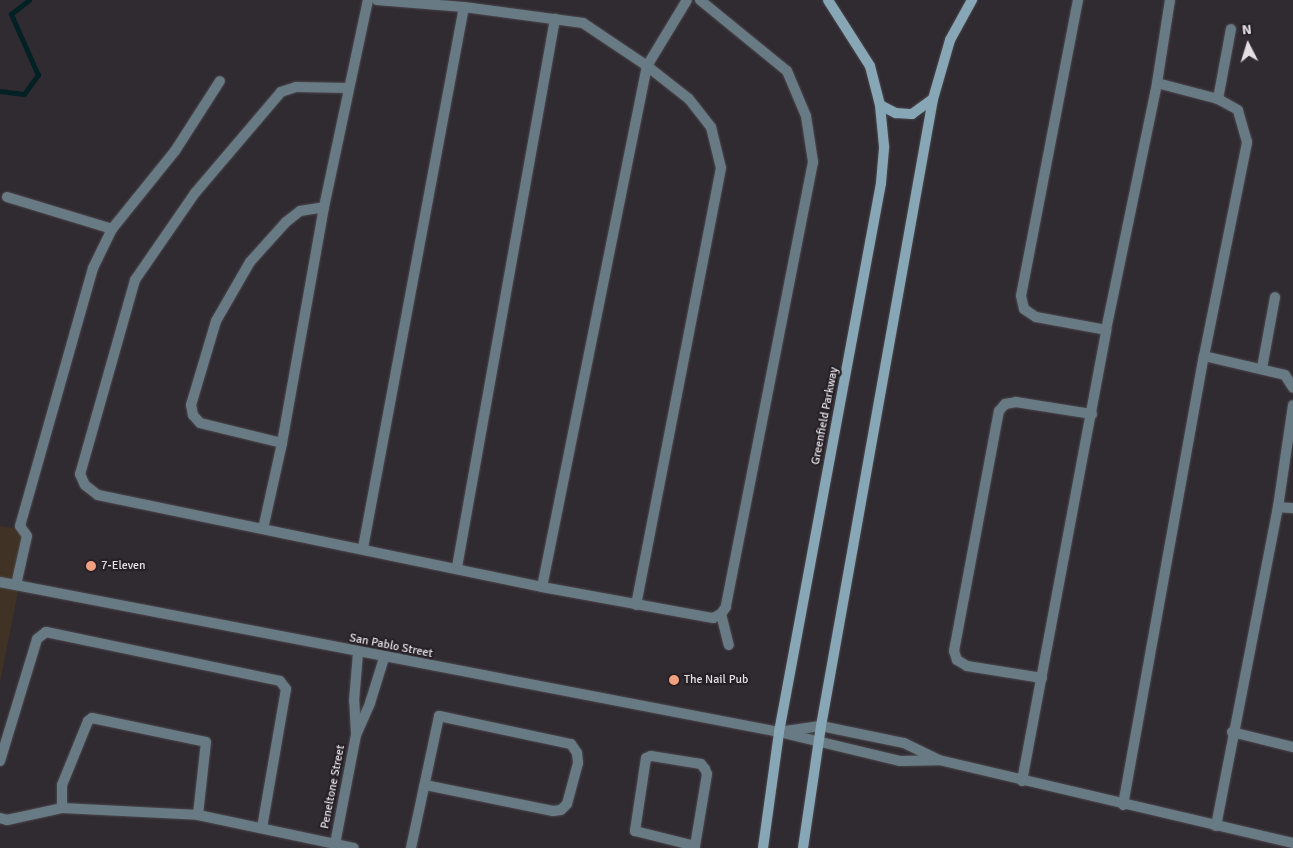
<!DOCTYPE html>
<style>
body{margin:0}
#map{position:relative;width:1293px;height:848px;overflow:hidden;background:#302b31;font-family:Signika,sans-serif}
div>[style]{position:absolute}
.commercial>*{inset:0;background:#403224}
.stream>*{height:5px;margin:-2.5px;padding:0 2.5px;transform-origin:2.5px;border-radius:2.5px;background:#022124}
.roads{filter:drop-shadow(0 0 1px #4d484d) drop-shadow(0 0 1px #4d484d)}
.street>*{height:10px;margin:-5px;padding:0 5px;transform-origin:5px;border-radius:5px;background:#687b85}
.secondary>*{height:10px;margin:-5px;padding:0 5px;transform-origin:5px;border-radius:5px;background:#88a7b6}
.dots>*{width:14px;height:14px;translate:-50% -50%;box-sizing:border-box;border:2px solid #262127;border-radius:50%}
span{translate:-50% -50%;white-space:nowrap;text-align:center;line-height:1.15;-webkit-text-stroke:4.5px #262127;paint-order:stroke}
.street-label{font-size:12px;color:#e3dfe3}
.poi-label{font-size:12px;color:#e3dfe3}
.left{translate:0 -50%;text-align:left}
.north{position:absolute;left:1223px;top:20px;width:50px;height:50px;-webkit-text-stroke:4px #262127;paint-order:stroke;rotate:355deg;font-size:14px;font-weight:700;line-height:20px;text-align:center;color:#e3dfe3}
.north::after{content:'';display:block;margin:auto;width:18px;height:22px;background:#e3dfe3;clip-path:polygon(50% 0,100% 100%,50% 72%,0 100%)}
</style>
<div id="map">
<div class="commercial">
<div style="clip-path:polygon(0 526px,30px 530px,0 683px)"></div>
</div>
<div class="stream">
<div style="left:0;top:91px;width:24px;rotate:7deg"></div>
<div style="left:24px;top:94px;width:24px;rotate:-54deg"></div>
<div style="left:38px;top:75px;width:67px;rotate:-113.9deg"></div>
<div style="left:11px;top:14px;width:23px;rotate:-38deg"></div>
</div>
<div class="roads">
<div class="street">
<div style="left:377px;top:0;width:87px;rotate:4.6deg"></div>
<div style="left:464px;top:7px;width:120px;rotate:7.7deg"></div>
<div style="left:583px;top:23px;width:77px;rotate:33.9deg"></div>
<div style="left:647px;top:66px;width:53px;rotate:38.2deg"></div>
<div style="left:689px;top:99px;width:36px;rotate:52deg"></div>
<div style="left:711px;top:127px;width:42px;rotate:76.3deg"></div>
<div style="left:721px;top:168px;width:445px;rotate:101deg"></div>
<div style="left:700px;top:0;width:112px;rotate:39.2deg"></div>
<div style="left:787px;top:71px;width:49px;rotate:67.1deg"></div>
<div style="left:806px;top:116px;width:47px;rotate:81.3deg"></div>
<div style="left:813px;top:162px;width:453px;rotate:101.1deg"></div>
<div style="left:726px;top:607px;width:9px;rotate:126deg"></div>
<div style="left:1078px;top:0;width:301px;rotate:100.9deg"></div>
<div style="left:1021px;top:296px;width:13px;rotate:77deg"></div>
<div style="left:1024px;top:309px;width:14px;rotate:34deg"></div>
<div style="left:1036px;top:317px;width:71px;rotate:10.5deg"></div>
<div style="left:348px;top:88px;width:52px;rotate:-178.9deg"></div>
<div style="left:296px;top:87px;width:16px;rotate:162deg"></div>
<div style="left:281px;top:92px;width:133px;rotate:130.4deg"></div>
<div style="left:195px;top:193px;width:106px;rotate:124.6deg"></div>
<div style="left:135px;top:280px;width:202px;rotate:105.8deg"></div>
<div style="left:80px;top:474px;width:12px;rotate:66deg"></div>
<div style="left:85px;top:485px;width:16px;rotate:38deg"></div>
<div style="left:98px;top:495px;width:453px;rotate:11.7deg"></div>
<div style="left:542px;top:587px;width:174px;rotate:10.3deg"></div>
<div style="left:713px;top:618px;width:9px;rotate:-27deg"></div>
<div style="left:721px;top:614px;width:32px;rotate:76deg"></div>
<div style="left:1218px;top:99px;width:71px;rotate:-79.5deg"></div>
<div style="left:7px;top:197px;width:110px;rotate:16.9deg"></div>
<div style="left:1204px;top:356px;width:83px;rotate:13.2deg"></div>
<div style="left:1285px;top:375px;width:15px;rotate:58deg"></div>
<div style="left:1262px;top:368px;width:72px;rotate:-79.6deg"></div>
<div style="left:282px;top:443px;width:84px;rotate:-166.3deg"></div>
<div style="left:200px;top:423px;width:11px;rotate:-131deg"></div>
<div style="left:193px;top:415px;width:10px;rotate:-101deg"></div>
<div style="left:191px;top:405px;width:88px;rotate:-73.4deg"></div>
<div style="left:216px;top:321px;width:68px;rotate:-60deg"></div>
<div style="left:250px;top:262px;width:54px;rotate:-48deg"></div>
<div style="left:286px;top:222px;width:18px;rotate:-38deg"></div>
<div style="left:300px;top:211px;width:24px;rotate:-9deg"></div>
<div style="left:1278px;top:507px;width:15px;rotate:4deg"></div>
<div style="left:263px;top:529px;width:88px;rotate:-77.5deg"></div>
<div style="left:282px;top:443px;width:240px;rotate:-79.9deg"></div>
<div style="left:324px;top:207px;width:212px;rotate:-78deg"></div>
<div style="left:363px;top:548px;width:550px;rotate:-79.43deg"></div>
<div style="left:457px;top:567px;width:557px;rotate:-79.86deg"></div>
<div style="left:0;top:582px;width:793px;rotate:10.9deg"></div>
<div style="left:779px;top:732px;width:124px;rotate:13.5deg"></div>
<div style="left:900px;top:761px;width:39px;rotate:-1deg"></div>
<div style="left:16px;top:585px;width:50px;rotate:-77.3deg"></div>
<div style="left:27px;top:536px;width:12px;rotate:-125deg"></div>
<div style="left:20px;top:526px;width:268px;rotate:-74.2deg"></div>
<div style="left:93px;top:268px;width:43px;rotate:-64deg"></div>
<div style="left:112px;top:229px;width:100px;rotate:-51.1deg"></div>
<div style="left:175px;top:151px;width:83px;rotate:-57.3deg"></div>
<div style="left:542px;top:587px;width:531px;rotate:-78.61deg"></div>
<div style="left:647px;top:66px;width:77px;rotate:-58.8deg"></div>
<div style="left:1042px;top:678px;width:76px;rotate:-170.9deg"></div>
<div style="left:967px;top:666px;width:12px;rotate:-149deg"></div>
<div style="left:957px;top:660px;width:9px;rotate:-108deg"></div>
<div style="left:954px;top:651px;width:244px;rotate:-79.4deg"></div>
<div style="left:999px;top:411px;width:9px;rotate:-49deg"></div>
<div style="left:1005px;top:404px;width:11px;rotate:-10deg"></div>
<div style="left:1016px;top:402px;width:77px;rotate:9deg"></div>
<div style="left:785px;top:731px;width:36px;rotate:-8deg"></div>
<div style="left:821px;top:726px;width:85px;rotate:11.6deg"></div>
<div style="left:904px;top:743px;width:39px;rotate:26deg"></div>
<div style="left:939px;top:760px;width:364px;rotate:13.2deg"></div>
<div style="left:1232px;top:732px;width:63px;rotate:13.8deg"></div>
<div style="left:356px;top:734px;width:33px;rotate:-93deg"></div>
<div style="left:354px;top:701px;width:48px;rotate:-85.2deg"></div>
<div style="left:0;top:761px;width:127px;rotate:-73.1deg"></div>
<div style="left:37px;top:639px;width:11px;rotate:-38deg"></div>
<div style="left:46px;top:632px;width:239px;rotate:11.8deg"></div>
<div style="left:280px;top:681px;width:10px;rotate:53deg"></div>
<div style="left:286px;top:689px;width:141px;rotate:99.8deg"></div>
<div style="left:1022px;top:781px;width:459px;rotate:-79.4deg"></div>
<div style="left:1106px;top:330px;width:252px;rotate:-78.3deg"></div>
<div style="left:1157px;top:83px;width:84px;rotate:-81.1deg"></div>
<div style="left:1123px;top:805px;width:456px;rotate:-79.8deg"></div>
<div style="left:1204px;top:356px;width:218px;rotate:-78.6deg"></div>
<div style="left:1247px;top:142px;width:33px;rotate:-106deg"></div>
<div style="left:1238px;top:110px;width:23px;rotate:-151deg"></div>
<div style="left:1218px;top:99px;width:63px;rotate:-165.3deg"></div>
<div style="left:62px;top:808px;width:23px;rotate:-90deg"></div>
<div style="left:62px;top:785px;width:69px;rotate:-67.9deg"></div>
<div style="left:88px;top:721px;width:5px;rotate:-37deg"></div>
<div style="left:92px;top:718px;width:116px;rotate:11.9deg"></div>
<div style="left:206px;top:742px;width:73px;rotate:96.3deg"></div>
<div style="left:0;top:818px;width:7px;rotate:16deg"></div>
<div style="left:7px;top:820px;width:56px;rotate:-12.3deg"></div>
<div style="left:62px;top:808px;width:136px;rotate:2.9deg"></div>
<div style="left:198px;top:815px;width:159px;rotate:11.9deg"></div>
<div style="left:1216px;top:826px;width:325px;rotate:-79deg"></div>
<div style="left:1278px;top:507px;width:103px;rotate:-81.6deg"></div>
<div style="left:335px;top:844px;width:111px;rotate:-79.1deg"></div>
<div style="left:356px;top:735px;width:35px;rotate:-66deg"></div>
<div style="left:370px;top:703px;width:47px;rotate:-72.7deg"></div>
<div style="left:411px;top:848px;width:135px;rotate:-78deg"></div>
<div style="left:439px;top:716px;width:135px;rotate:12deg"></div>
<div style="left:571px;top:744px;width:11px;rotate:56deg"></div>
<div style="left:577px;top:753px;width:10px;rotate:84deg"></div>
<div style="left:578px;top:763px;width:42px;rotate:105deg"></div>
<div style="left:567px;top:804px;width:8px;rotate:135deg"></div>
<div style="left:561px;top:810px;width:8px;rotate:173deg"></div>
<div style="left:553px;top:811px;width:131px;rotate:-168.5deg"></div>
<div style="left:695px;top:848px;width:2px;rotate:-90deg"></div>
<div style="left:695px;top:846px;width:73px;rotate:-80.5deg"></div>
<div style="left:707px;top:774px;width:5px;rotate:-112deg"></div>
<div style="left:705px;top:769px;width:6px;rotate:-129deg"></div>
<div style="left:701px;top:764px;width:51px;rotate:-170.9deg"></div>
<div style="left:651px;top:756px;width:5px;rotate:158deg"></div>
<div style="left:646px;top:758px;width:74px;rotate:98.6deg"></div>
<div style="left:635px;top:831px;width:62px;rotate:14deg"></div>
</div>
<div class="secondary">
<div style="left:880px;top:105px;width:18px;rotate:27deg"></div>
<div style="left:896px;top:113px;width:16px;rotate:4deg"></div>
<div style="left:912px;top:114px;width:26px;rotate:-36deg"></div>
<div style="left:763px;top:848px;width:117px;rotate:-82.1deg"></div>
<div style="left:779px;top:732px;width:558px;rotate:-79.47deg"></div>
<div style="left:881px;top:183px;width:37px;rotate:-85deg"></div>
<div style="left:884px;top:146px;width:41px;rotate:-95.6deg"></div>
<div style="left:880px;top:105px;width:40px;rotate:-104.4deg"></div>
<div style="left:870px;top:66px;width:78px;rotate:-122.5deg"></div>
<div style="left:803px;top:848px;width:123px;rotate:-81.6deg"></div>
<div style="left:821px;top:726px;width:637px;rotate:-79.87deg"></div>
<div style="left:933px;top:99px;width:61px;rotate:-73.9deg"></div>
<div style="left:950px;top:40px;width:46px;rotate:-61.2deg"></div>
</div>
</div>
<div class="dots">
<div style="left:91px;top:566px;background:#f2a07f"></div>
<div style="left:674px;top:680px;background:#f2a07f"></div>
</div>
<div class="street-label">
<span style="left:825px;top:416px;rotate:-79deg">Greenfield Parkway</span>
<span style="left:391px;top:646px;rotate:11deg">San Pablo Street</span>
<span style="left:333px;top:787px;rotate:-79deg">Peneltone Street</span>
</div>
<div class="poi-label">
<span class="left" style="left:101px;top:566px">7-Eleven</span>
<span class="left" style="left:684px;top:680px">The Nail Pub</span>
</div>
<div class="north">N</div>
</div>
